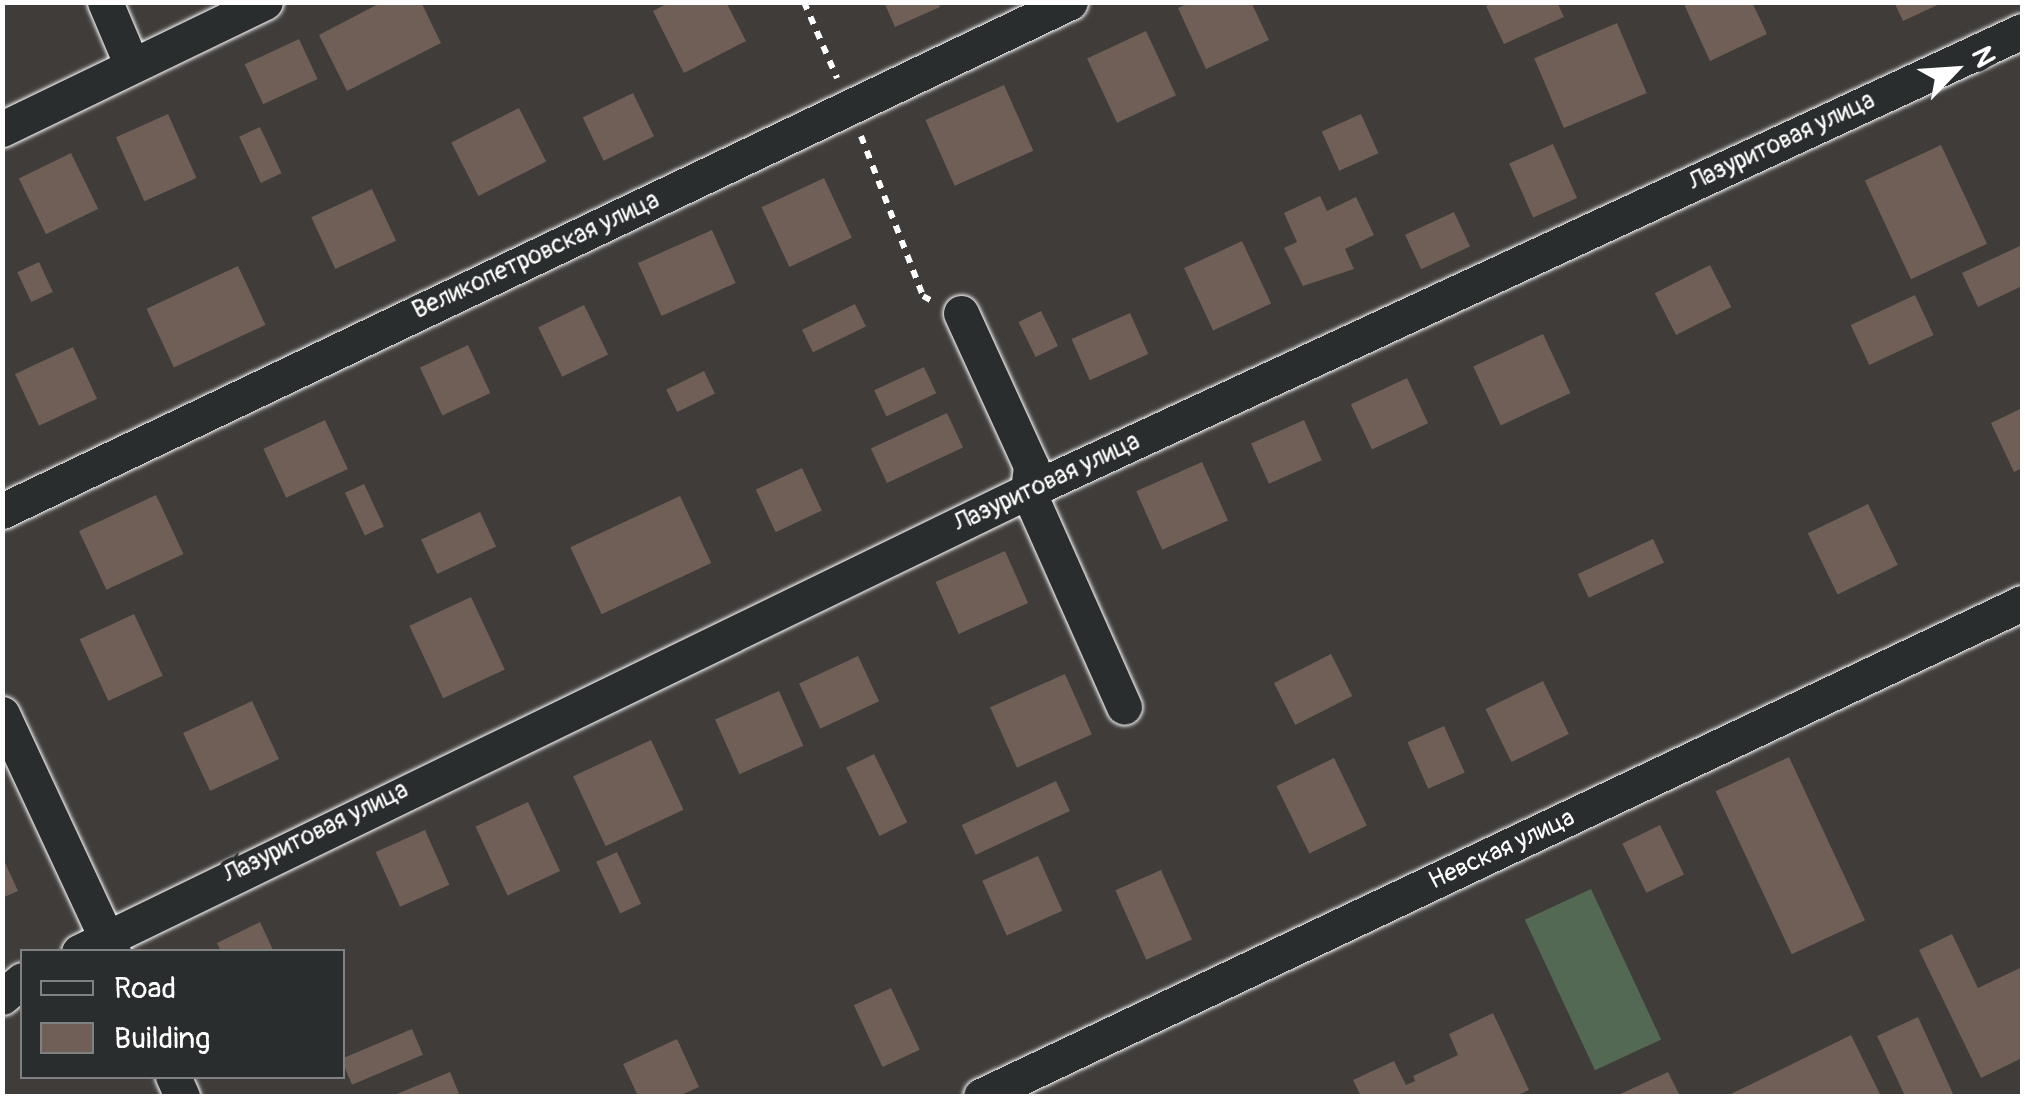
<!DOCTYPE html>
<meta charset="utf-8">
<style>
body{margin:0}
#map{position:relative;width:2025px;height:1099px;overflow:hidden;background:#3f3c3a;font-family:Pangolin,sans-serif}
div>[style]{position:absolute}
.green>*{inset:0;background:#546954;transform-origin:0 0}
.building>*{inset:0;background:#6f5f56;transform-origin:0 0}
.path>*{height:6px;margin-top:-3px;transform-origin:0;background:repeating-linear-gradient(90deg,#fff 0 8px,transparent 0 16px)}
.roads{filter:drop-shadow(0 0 2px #fff) drop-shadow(0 0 2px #fff)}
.minor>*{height:35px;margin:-17.5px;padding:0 17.5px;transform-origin:17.5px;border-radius:17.5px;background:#2a2d2e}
span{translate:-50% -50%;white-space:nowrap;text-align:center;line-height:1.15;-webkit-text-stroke:8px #2a2d2e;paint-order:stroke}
.street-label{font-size:25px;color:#fff}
.frame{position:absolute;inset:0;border:5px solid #fff;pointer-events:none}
.legend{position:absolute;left:20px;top:949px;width:325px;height:130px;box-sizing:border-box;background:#2a2d2e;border:2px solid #7f8182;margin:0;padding:12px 18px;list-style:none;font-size:30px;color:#fff}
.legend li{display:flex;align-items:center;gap:20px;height:50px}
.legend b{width:50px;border:2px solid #7f8182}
.north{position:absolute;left:1905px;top:20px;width:100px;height:100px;-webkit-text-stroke:8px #2a2d2e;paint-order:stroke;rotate:65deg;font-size:28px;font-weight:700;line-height:40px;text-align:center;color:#fff}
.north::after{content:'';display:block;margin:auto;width:35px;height:45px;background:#fff;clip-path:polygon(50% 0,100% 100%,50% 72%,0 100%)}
</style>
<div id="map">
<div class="green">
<div style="left:1591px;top:889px;width:166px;height:73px;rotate:65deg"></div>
</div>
<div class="building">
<div style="clip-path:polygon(382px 2px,421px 2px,441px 43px,347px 91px,319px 35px)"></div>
<div style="clip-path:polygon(670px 2px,726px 2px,746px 41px,684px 73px,653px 11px)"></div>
<div style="clip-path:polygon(884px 2px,938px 2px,940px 7px,895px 27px)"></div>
<div style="clip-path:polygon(1191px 2px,1251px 2px,1269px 40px,1206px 69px,1178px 8px)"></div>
<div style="clip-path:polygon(1492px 2px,1557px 2px,1564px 17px,1504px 44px,1486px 6px)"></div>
<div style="clip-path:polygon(1683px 2px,1752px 2px,1767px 34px,1710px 61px)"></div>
<div style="clip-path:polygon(1894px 2px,1944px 2px,1903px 21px)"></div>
<div style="left:1617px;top:23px;width:76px;height:90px;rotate:67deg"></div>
<div style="left:1146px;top:31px;width:71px;height:65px;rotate:65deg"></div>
<div style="left:299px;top:39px;width:44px;height:60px;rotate:65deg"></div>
<div style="left:1004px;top:85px;width:72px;height:86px;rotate:66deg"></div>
<div style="left:633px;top:93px;width:48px;height:56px;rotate:64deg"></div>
<div style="left:519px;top:108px;width:60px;height:76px;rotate:63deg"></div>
<div style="left:168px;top:114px;width:70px;height:57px;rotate:66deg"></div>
<div style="left:1361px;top:114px;width:43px;height:43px;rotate:66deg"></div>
<div style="left:260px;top:127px;width:51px;height:23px;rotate:65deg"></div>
<div style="left:1553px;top:144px;width:59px;height:48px;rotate:66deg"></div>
<div style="left:1941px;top:145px;width:109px;height:84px;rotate:65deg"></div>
<div style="left:71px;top:153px;width:62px;height:58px;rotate:64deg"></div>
<div style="left:824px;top:178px;width:66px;height:69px;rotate:65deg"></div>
<div style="left:372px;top:189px;width:57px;height:67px;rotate:65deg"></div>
<div style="clip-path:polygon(1320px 196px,1327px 211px,1356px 197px,1374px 235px,1345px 249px,1354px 269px,1303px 286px,1284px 248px,1297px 242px,1284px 213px)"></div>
<div style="left:1454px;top:212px;width:38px;height:54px;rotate:65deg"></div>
<div style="left:712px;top:230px;width:58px;height:81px;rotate:66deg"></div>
<div style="left:1242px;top:241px;width:69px;height:64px;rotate:65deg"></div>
<div style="clip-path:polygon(2022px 245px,2022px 286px,1978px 307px,1962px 273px)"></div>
<div style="left:39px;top:262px;width:33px;height:24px;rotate:65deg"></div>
<div style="left:1710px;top:265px;width:47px;height:62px;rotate:63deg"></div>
<div style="left:238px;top:266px;width:65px;height:101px;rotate:65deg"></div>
<div style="left:1915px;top:295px;width:44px;height:71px;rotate:65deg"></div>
<div style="left:855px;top:304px;width:25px;height:59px;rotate:64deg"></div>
<div style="left:584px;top:305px;width:55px;height:51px;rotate:64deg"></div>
<div style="left:1041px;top:311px;width:39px;height:25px;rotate:64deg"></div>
<div style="left:1130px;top:313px;width:45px;height:64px;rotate:66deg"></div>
<div style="left:1543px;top:334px;width:65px;height:77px;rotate:65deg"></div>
<div style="left:468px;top:345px;width:53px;height:53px;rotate:65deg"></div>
<div style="left:73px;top:347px;width:57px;height:64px;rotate:65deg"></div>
<div style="left:924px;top:367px;width:29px;height:55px;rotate:65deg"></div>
<div style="left:704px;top:371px;width:25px;height:42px;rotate:64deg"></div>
<div style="left:1407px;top:378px;width:50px;height:62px;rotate:65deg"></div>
<div style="clip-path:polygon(2022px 408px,2022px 468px,2014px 472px,1991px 423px)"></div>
<div style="left:947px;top:413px;width:38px;height:84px;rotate:65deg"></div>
<div style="left:325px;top:420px;width:54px;height:68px;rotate:65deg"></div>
<div style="left:1304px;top:420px;width:44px;height:58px;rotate:66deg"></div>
<div style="left:1202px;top:462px;width:64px;height:72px;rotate:66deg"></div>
<div style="left:802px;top:468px;width:47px;height:51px;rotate:65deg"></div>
<div style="left:364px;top:484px;width:47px;height:21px;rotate:65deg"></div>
<div style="left:156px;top:495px;width:65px;height:85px;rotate:65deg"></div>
<div style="left:680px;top:496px;width:74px;height:121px;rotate:65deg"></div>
<div style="left:1868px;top:504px;width:68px;height:67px;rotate:64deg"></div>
<div style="left:480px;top:512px;width:38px;height:65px;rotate:65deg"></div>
<div style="left:1653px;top:539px;width:26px;height:83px;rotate:65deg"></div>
<div style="left:1005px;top:551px;width:57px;height:76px;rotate:66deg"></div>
<div style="left:471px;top:597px;width:80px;height:68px;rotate:65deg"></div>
<div style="left:134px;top:614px;width:68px;height:60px;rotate:65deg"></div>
<div style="left:1331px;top:654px;width:47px;height:64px;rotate:63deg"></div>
<div style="left:858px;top:656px;width:50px;height:65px;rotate:65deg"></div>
<div style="left:1065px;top:674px;width:66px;height:82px;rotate:66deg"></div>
<div style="left:1543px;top:681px;width:59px;height:64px;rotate:64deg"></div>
<div style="left:779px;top:691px;width:60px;height:70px;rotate:66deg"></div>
<div style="left:252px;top:701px;width:64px;height:76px;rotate:65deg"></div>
<div style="left:1444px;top:726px;width:51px;height:40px;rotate:66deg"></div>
<div style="left:651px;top:740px;width:77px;height:86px;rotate:65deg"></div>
<div style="left:874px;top:754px;width:76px;height:31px;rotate:64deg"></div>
<div style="left:1789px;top:757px;width:180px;height:81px;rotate:65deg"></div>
<div style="left:1334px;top:758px;width:75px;height:64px;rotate:64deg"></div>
<div style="left:1056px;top:781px;width:33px;height:104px;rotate:65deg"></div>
<div style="left:528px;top:802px;width:76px;height:58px;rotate:65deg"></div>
<div style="left:1660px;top:825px;width:55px;height:42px;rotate:64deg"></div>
<div style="left:425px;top:830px;width:60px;height:54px;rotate:66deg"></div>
<div style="left:617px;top:852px;width:57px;height:23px;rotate:65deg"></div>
<div style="clip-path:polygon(2px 856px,18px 891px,2px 898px)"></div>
<div style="left:1038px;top:856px;width:60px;height:61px;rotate:66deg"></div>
<div style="left:1161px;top:870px;width:76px;height:50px;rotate:66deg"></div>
<div style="clip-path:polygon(260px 922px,274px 952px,221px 952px,217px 943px)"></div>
<div style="clip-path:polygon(1952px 934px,1978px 988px,2022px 967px,2022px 1058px,1981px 1078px,1919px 950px)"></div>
<div style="left:891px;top:988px;width:68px;height:41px;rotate:65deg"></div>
<div style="clip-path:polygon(1493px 1013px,1529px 1090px,1516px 1096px,1361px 1096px,1353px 1080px,1394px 1061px,1406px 1085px,1415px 1081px,1413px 1076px,1458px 1055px,1449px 1034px)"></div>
<div style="clip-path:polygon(1918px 1017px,1954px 1096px,1905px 1096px,1877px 1036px)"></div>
<div style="left:412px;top:1029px;width:28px;height:77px;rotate:67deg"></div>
<div style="clip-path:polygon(1851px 1035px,1881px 1096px,1727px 1096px)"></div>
<div style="clip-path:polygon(677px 1039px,699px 1087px,679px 1096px,638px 1096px,623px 1064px)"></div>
<div style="clip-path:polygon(450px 1072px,460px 1096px,392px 1096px)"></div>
<div style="clip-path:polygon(1668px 1072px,1680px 1096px,1616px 1096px)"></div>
</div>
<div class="path">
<div style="left:804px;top:2px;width:83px;rotate:66.5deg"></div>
<div style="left:861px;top:136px;width:172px;rotate:68.8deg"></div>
<div style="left:923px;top:296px;width:10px;rotate:29deg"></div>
</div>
<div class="roads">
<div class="minor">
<div style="left:105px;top:2px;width:69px;rotate:67.1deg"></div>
<div style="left:2px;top:129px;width:292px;rotate:-25.8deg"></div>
<div style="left:961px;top:313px;width:168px;rotate:65.4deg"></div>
<div style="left:1031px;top:466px;width:25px;rotate:97deg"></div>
<div style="left:1028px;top:491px;width:236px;rotate:66deg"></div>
<div style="left:2px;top:511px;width:1183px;rotate:-25.48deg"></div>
<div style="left:2px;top:714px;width:263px;rotate:65deg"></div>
<div style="left:79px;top:952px;width:1055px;rotate:-25.91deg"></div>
<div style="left:1028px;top:491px;width:1095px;rotate:-24.83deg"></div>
<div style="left:2px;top:997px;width:26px;rotate:-40deg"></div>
<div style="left:173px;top:1076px;width:22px;rotate:66deg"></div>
<div style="left:981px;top:1096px;width:1152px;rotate:-25.34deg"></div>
</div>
</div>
<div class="street-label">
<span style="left:1782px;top:142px;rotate:-25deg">Лазуритовая улица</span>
<span style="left:536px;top:256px;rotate:-25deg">Великопетровская улица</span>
<span style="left:1047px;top:483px;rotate:-25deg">Лазуритовая улица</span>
<span style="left:316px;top:833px;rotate:-26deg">Лазуритовая улица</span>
<span style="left:1502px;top:850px;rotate:-25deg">Невская улица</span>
</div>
<div class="frame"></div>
<ul class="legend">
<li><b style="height:12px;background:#2a2d2e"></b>Road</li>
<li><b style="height:28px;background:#6f5f56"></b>Building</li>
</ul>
<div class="north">N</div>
</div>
